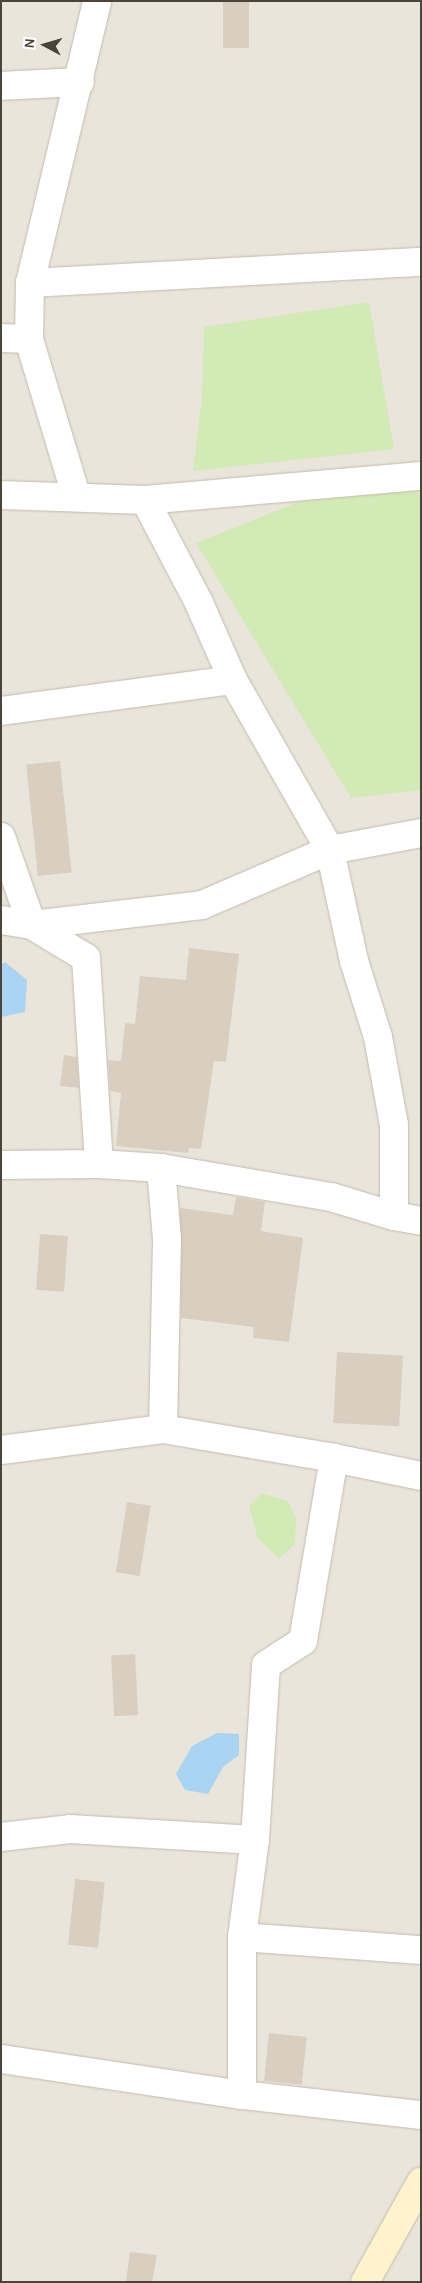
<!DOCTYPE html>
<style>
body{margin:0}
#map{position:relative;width:422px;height:2283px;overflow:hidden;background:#f6f3ec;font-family:Karla,sans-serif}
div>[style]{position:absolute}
.residential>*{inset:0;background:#eae5da;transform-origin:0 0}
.green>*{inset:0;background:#d2eab5}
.water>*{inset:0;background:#a9d4f2}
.building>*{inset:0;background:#d8cfc1;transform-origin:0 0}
.roads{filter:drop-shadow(0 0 1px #c2bbae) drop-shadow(0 0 1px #c2bbae)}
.street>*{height:28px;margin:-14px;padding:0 14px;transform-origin:14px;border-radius:14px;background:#fff}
.secondary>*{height:28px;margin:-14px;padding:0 14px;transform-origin:14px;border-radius:14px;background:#fff3cd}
span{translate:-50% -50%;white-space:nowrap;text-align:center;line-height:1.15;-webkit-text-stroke:4px #fff;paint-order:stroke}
.frame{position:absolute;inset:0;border:2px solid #4b4439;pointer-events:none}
.north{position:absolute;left:20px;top:20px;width:50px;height:50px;-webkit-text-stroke:4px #fff;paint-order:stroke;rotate:276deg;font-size:14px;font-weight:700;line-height:20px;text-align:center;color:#4b4439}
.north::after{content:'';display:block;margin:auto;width:18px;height:22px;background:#4b4439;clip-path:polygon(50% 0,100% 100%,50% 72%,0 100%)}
</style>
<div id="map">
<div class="residential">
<div style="left:1px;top:1px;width:420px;height:2281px"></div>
</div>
<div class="green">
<div style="clip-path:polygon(369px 302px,394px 449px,193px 471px,202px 398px,204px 327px)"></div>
<div style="clip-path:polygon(421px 488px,421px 790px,351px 798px,196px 543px,311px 497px)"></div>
<div style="clip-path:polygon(262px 1493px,288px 1501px,296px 1518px,295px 1544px,279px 1558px,258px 1539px,249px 1506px)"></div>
</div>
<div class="water">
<div style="clip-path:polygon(5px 962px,27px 980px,25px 1012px,1px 1017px,1px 965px)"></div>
<div style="clip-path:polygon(217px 1733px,239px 1734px,239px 1755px,223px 1767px,208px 1794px,185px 1790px,176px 1774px,192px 1746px)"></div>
</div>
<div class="building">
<div style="left:223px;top:1px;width:26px;height:47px"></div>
<div style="left:60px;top:761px;width:112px;height:34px;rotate:84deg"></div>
<div style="clip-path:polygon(189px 948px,239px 954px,226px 1062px,214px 1061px,201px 1149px,189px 1148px,188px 1153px,116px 1146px,121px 1093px,110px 1091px,108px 1060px,121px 1061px,125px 1023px,135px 1024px,140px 976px,186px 980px)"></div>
<div style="clip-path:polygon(64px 1055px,77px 1057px,79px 1088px,60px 1086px)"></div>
<div style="clip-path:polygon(236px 1197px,265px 1202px,261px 1231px,303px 1238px,289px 1342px,253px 1338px,254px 1327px,181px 1318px,180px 1208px,233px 1215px)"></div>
<div style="left:40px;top:1234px;width:28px;height:56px;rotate:4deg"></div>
<div style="left:337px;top:1352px;width:66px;height:71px;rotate:3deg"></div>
<div style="left:127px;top:1502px;width:24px;height:71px;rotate:9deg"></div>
<div style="left:135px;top:1654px;width:61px;height:24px;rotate:87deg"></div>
<div style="left:75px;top:1879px;width:30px;height:66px;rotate:6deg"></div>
<div style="left:269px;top:2033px;width:38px;height:48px;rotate:6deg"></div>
<div style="clip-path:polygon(130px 2252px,157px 2255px,152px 2282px,126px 2282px)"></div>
</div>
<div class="roads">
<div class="street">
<div style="left:1px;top:86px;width:79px;rotate:-2.9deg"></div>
<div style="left:30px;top:283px;width:392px;rotate:-3.1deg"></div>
<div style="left:1px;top:338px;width:28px;rotate:2deg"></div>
<div style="left:1px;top:495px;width:144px;rotate:2deg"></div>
<div style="left:145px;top:500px;width:277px;rotate:-5deg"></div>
<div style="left:76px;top:495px;width:163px;rotate:-106.8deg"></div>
<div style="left:29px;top:339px;width:56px;rotate:-89deg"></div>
<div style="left:30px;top:283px;width:290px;rotate:-76.6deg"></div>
<div style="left:145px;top:500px;width:116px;rotate:62.3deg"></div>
<div style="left:199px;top:603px;width:84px;rotate:66.2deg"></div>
<div style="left:233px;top:680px;width:196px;rotate:60.3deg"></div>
<div style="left:330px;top:850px;width:114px;rotate:77.8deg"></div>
<div style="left:354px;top:961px;width:80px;rotate:72.5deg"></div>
<div style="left:378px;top:1037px;width:89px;rotate:79.7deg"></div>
<div style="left:394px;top:1125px;width:91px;rotate:90deg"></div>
<div style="left:1px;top:711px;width:234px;rotate:-7.6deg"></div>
<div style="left:1px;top:837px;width:93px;rotate:70.6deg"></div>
<div style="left:32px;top:925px;width:63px;rotate:31.4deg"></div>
<div style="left:86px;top:958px;width:206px;rotate:86.4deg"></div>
<div style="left:1px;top:920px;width:31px;rotate:9deg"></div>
<div style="left:32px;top:925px;width:171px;rotate:-6.7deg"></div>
<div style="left:202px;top:905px;width:139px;rotate:-23.3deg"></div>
<div style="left:330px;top:850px;width:93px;rotate:-10.6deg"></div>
<div style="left:1px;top:1165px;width:98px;rotate:-0.6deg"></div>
<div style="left:99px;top:1164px;width:62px;rotate:3.7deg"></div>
<div style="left:161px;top:1168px;width:172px;rotate:9.7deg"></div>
<div style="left:331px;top:1197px;width:66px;rotate:16.8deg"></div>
<div style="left:394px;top:1216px;width:27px;rotate:10deg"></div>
<div style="left:161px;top:1168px;width:71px;rotate:85.2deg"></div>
<div style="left:167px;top:1239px;width:190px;rotate:91.2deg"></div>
<div style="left:1px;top:1450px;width:163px;rotate:-7.4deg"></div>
<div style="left:163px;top:1429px;width:173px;rotate:9.6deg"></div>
<div style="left:334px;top:1458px;width:89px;rotate:11.7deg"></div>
<div style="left:1px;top:1837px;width:69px;rotate:-6.6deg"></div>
<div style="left:70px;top:1829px;width:185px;rotate:3.4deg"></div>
<div style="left:242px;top:1937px;width:179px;rotate:4.2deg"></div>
<div style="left:1px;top:2059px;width:244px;rotate:8.5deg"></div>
<div style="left:242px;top:2095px;width:180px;rotate:6.4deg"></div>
<div style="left:242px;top:2095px;width:158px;rotate:-90deg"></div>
<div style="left:242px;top:1937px;width:98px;rotate:-82.4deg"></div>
<div style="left:255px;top:1840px;width:175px;rotate:-86.4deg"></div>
<div style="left:266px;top:1665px;width:44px;rotate:-33deg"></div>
<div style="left:303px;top:1641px;width:186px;rotate:-80.4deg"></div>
</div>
<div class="secondary">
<div style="left:365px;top:2282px;width:115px;rotate:-60.8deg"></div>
</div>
</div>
<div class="frame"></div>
<div class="north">N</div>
</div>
